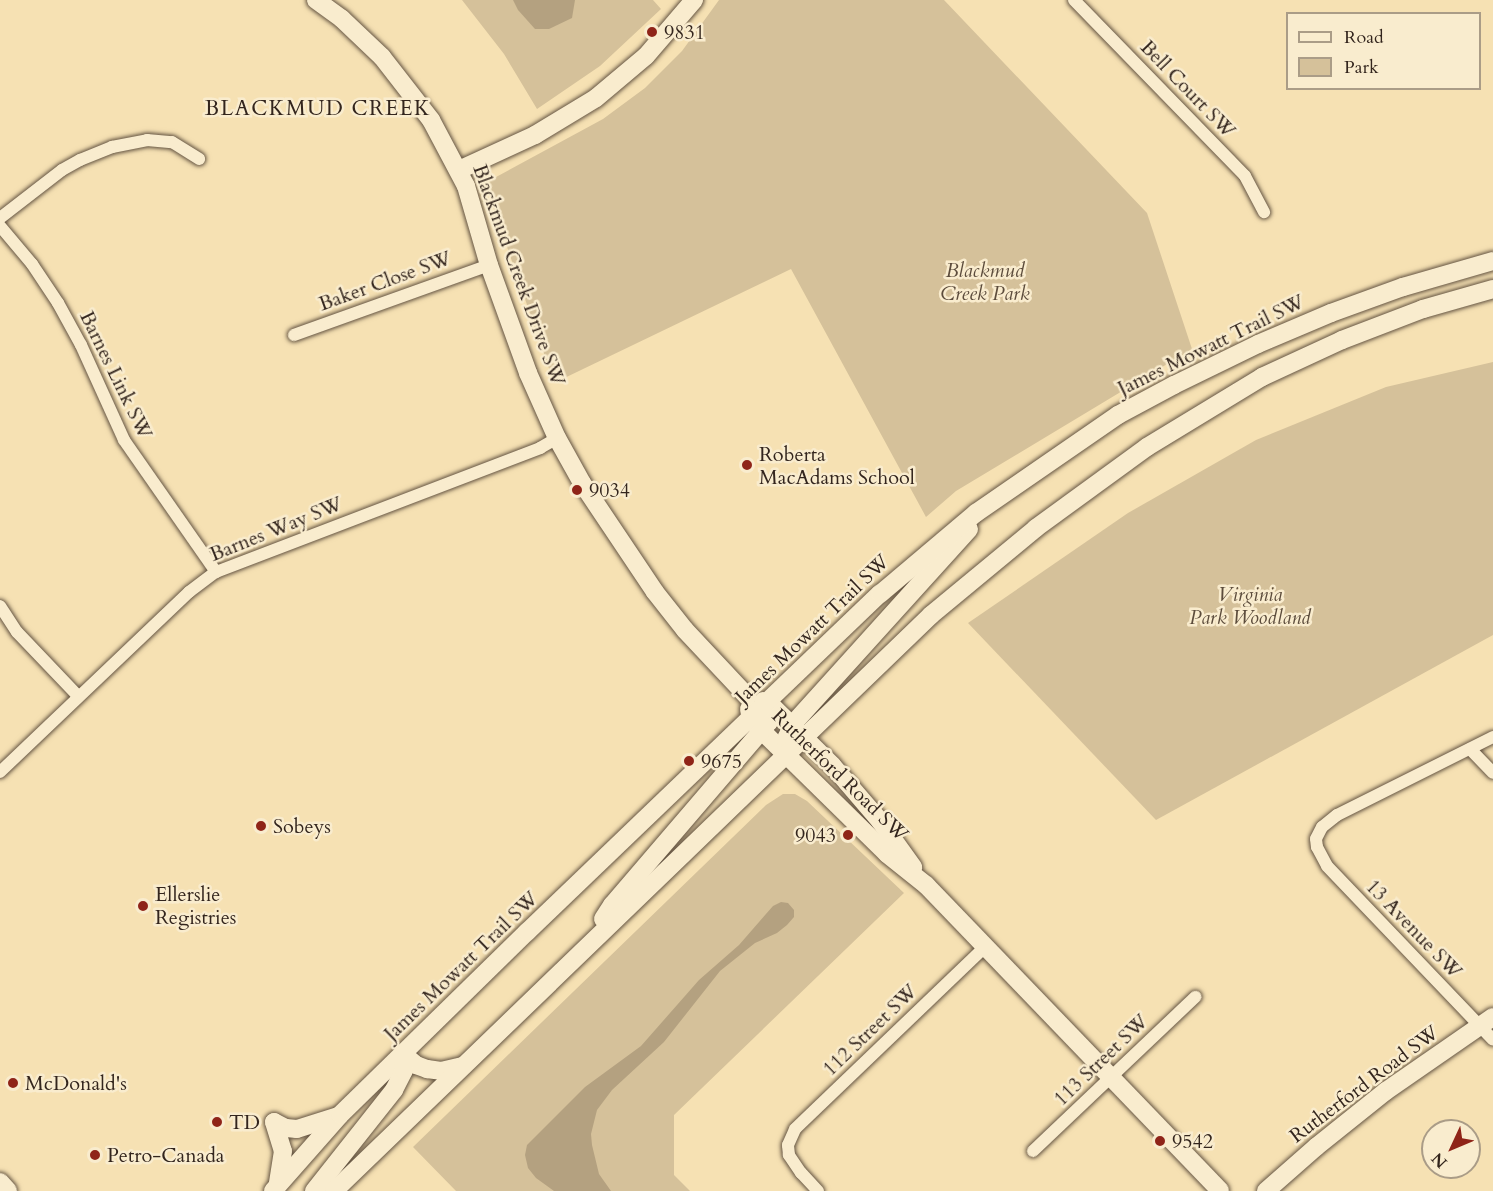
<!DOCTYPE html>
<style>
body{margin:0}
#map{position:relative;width:1493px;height:1191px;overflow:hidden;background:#f6e1b3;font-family:Cardo,serif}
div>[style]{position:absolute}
.green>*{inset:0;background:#d5c19a}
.water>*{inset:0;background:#b4a180}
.roads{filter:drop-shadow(0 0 2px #645442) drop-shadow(0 0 2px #645442)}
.street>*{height:12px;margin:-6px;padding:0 6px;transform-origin:6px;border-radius:6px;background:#f9ecce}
.secondary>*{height:18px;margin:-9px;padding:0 9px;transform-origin:9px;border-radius:9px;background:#f9ecce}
.dots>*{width:16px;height:16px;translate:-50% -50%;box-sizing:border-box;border:3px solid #f9ecce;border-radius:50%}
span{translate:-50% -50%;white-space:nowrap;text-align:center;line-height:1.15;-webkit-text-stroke:5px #f9ecce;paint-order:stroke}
.poi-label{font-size:20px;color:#33251d}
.left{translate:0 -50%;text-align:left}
.right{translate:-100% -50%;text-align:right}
.street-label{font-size:20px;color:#33251d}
.park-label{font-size:20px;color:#5c4c3c;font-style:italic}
.neighbourhood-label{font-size:21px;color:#33251d;letter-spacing:1.5px}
.legend{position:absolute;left:1286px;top:12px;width:195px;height:78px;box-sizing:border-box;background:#f9ecce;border:2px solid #aa9c87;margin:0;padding:8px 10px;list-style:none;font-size:18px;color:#33251d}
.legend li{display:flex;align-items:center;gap:12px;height:30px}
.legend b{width:30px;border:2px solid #aa9c87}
.north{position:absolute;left:1421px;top:1119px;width:60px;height:60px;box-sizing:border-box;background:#f9ecce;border:2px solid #aa9c87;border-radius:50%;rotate:226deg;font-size:16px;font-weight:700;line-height:24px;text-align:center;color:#33251d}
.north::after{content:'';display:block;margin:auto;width:21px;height:27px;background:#8f2418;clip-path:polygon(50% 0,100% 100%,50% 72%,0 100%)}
</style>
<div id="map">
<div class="green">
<div style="clip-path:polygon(462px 0,653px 0,661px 9px,600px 66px,537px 109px,504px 54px)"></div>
<div style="clip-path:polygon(719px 0,944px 0,1147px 213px,1192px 349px,956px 491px,926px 517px,791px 269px,554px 383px,485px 183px,603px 119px,645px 88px,682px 51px)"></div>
<div style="clip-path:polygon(1493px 362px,1493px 635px,1156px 820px,968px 623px,1128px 513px,1256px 440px,1386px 387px)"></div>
<div style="clip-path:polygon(783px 794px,795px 794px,807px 801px,904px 893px,674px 1115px,674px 1175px,690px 1191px,456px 1191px,413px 1147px,766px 805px)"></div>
</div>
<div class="water">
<div style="clip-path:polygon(513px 0,575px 0,572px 18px,549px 29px,535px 29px,518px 10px)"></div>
<div style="clip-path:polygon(781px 902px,788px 903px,794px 910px,794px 917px,787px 925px,777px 933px,755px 943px,720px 971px,664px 1042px,612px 1090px,597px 1110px,591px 1134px,592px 1145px,599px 1174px,611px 1191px,554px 1191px,536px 1178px,528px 1168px,525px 1155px,527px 1145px,585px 1087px,641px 1046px,699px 980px,739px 945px,773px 906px)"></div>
</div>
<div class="roads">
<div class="street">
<div style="left:1074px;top:0;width:245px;rotate:45.8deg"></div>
<div style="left:1245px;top:176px;width:41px;rotate:62.2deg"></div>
<div style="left:0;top:218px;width:78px;rotate:-37.7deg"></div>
<div style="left:62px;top:170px;width:21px;rotate:-29deg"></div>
<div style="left:80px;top:160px;width:35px;rotate:-22deg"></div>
<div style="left:112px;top:147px;width:36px;rotate:-11deg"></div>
<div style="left:147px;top:140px;width:25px;rotate:5deg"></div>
<div style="left:172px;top:142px;width:32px;rotate:32deg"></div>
<div style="left:0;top:226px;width:50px;rotate:49.9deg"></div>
<div style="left:32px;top:264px;width:47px;rotate:56.3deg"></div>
<div style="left:58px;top:303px;width:48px;rotate:61.3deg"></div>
<div style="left:81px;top:345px;width:104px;rotate:65.6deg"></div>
<div style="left:124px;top:440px;width:161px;rotate:55.1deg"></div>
<div style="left:294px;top:335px;width:207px;rotate:-19.7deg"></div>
<div style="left:0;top:606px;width:31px;rotate:57deg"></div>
<div style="left:17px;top:632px;width:88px;rotate:46.4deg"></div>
<div style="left:1493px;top:737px;width:174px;rotate:153.4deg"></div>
<div style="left:1337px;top:815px;width:19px;rotate:141deg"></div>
<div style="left:1322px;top:827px;width:13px;rotate:117deg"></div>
<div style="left:1316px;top:839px;width:8px;rotate:83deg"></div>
<div style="left:1317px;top:847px;width:21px;rotate:62deg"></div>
<div style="left:1327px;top:866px;width:240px;rotate:46.3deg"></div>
<div style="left:1470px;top:749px;width:33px;rotate:46deg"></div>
<div style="left:0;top:772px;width:261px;rotate:-43.6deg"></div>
<div style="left:189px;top:592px;width:34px;rotate:-37deg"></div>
<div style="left:216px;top:572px;width:347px;rotate:-20.9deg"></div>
<div style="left:540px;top:448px;width:20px;rotate:-30deg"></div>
<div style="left:1033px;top:1151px;width:224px;rotate:-43.5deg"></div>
<div style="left:818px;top:1191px;width:25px;rotate:-133deg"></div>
<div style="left:801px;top:1173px;width:22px;rotate:-124deg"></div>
<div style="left:789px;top:1155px;width:10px;rotate:-96deg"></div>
<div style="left:788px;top:1145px;width:17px;rotate:-66deg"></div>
<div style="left:795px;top:1129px;width:263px;rotate:-43.8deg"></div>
</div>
<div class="secondary">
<div style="left:316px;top:0;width:32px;rotate:36deg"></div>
<div style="left:342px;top:19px;width:55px;rotate:43.5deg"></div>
<div style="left:382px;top:57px;width:80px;rotate:52.1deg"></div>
<div style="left:431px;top:120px;width:75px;rotate:62.1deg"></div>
<div style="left:466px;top:186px;width:82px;rotate:73.8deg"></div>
<div style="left:489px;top:265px;width:115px;rotate:70.1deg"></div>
<div style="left:528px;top:373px;width:71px;rotate:66deg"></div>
<div style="left:557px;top:438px;width:51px;rotate:60.9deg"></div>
<div style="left:582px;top:483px;width:131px;rotate:56.2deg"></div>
<div style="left:655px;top:592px;width:48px;rotate:51.7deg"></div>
<div style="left:685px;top:630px;width:91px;rotate:46.8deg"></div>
<div style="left:459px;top:170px;width:84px;rotate:-24.7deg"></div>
<div style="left:535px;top:135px;width:71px;rotate:-31.2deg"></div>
<div style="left:596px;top:98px;width:65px;rotate:-40deg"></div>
<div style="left:646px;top:56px;width:74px;rotate:-49.4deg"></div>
<div style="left:763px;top:701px;width:5px;rotate:11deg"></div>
<div style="left:768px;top:702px;width:90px;rotate:44.5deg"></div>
<div style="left:832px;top:765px;width:74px;rotate:49.4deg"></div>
<div style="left:880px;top:821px;width:57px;rotate:54.3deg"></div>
<div style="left:749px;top:709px;width:10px;rotate:79deg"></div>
<div style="left:751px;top:719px;width:16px;rotate:47deg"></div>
<div style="left:762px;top:731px;width:175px;rotate:44.5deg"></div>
<div style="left:887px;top:854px;width:50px;rotate:38.5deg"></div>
<div style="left:926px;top:885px;width:424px;rotate:46.1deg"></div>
<div style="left:785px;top:755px;width:18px;rotate:-84deg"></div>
<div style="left:787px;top:737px;width:13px;rotate:-67deg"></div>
<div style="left:792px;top:725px;width:264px;rotate:-47.9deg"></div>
<div style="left:603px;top:919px;width:17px;rotate:-57deg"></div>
<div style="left:612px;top:905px;width:241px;rotate:-49.4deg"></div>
<div style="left:769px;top:722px;width:20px;rotate:-93deg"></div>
<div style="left:403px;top:1054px;width:17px;rotate:40deg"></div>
<div style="left:416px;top:1065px;width:12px;rotate:20deg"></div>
<div style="left:427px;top:1069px;width:14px;rotate:8deg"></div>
<div style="left:441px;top:1071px;width:22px;rotate:-13deg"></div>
<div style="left:274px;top:1122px;width:13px;rotate:27deg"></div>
<div style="left:286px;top:1128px;width:11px;rotate:5deg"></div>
<div style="left:297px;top:1129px;width:43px;rotate:-17.6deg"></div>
<div style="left:274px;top:1122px;width:30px;rotate:73deg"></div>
<div style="left:283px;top:1151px;width:33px;rotate:99deg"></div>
<div style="left:0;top:1182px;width:12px;rotate:48deg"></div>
<div style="left:273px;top:1191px;width:101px;rotate:-48.6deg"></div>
<div style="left:340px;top:1115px;width:262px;rotate:-44.4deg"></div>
<div style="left:527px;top:932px;width:489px;rotate:-43.8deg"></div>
<div style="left:880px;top:594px;width:126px;rotate:-40.2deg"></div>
<div style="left:976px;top:513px;width:173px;rotate:-34.6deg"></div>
<div style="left:1118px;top:415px;width:64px;rotate:-28.2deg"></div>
<div style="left:1174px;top:385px;width:93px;rotate:-26deg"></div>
<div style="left:1258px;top:344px;width:79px;rotate:-23deg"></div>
<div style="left:1331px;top:313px;width:77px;rotate:-19.9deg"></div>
<div style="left:1403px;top:287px;width:94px;rotate:-16.1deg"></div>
<div style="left:314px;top:1191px;width:129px;rotate:-51.6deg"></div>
<div style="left:394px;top:1090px;width:22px;rotate:-63deg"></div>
<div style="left:404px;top:1070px;width:16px;rotate:-94deg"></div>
<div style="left:334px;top:1191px;width:830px;rotate:-43.97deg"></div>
<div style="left:931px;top:615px;width:136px;rotate:-39.6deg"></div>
<div style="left:1036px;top:528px;width:137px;rotate:-36.1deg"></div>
<div style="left:1147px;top:447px;width:135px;rotate:-31.3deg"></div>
<div style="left:1262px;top:377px;width:88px;rotate:-24.8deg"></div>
<div style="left:1342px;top:340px;width:87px;rotate:-20.9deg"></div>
<div style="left:1423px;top:309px;width:73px;rotate:-15.9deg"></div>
<div style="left:1266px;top:1191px;width:67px;rotate:-41.3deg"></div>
<div style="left:1316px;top:1147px;width:90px;rotate:-38.7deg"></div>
<div style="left:1386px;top:1091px;width:130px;rotate:-34.7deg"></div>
</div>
</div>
<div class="dots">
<div style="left:652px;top:32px;background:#8f2418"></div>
<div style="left:747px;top:465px;background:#8f2418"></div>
<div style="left:577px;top:490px;background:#8f2418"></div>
<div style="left:689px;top:761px;background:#8f2418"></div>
<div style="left:261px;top:826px;background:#8f2418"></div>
<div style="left:848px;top:835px;background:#8f2418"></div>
<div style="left:143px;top:906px;background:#8f2418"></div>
<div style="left:13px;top:1083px;background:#8f2418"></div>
<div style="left:217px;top:1122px;background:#8f2418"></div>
<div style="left:1160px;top:1141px;background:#8f2418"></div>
<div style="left:95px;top:1155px;background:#8f2418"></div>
</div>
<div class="poi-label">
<span class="left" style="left:664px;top:32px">9831</span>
<span class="left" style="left:759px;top:466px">Roberta<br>MacAdams School</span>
<span class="left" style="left:589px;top:490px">9034</span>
<span class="left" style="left:701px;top:761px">9675</span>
<span class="left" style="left:273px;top:826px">Sobeys</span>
<span class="right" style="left:836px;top:835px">9043</span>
<span class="left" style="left:155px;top:906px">Ellerslie<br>Registries</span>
<span class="left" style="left:25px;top:1083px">McDonald's</span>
<span class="left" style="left:229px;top:1122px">TD</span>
<span class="left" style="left:1172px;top:1141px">9542</span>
<span class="left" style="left:107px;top:1155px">Petro-Canada</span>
</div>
<div class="street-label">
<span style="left:1188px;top:89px;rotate:46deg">Bell Court SW</span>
<span style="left:519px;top:275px;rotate:70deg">Blackmud Creek Drive SW</span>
<span style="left:385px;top:281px;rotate:-20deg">Baker Close SW</span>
<span style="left:1211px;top:345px;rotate:-26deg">James Mowatt Trail SW</span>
<span style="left:116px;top:375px;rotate:64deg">Barnes Link SW</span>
<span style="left:276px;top:529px;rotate:-22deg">Barnes Way SW</span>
<span style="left:812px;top:629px;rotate:-44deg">James Mowatt Trail SW</span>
<span style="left:840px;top:775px;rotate:44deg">Rutherford Road SW</span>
<span style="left:1414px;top:929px;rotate:46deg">13 Avenue SW</span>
<span style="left:461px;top:966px;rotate:-44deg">James Mowatt Trail SW</span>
<span style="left:870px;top:1030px;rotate:-44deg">112 Street SW</span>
<span style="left:1101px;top:1060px;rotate:-44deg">113 Street SW</span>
<span style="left:1364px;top:1084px;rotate:-37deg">Rutherford Road SW</span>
</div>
<div class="park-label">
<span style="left:985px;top:282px">Blackmud<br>Creek Park</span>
<span style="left:1250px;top:606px">Virginia<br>Park Woodland</span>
</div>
<div class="neighbourhood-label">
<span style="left:318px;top:109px">BLACKMUD CREEK</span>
</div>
<ul class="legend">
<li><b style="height:8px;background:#f9ecce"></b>Road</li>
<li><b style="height:16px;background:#d5c19a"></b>Park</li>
</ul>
<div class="north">N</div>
</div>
